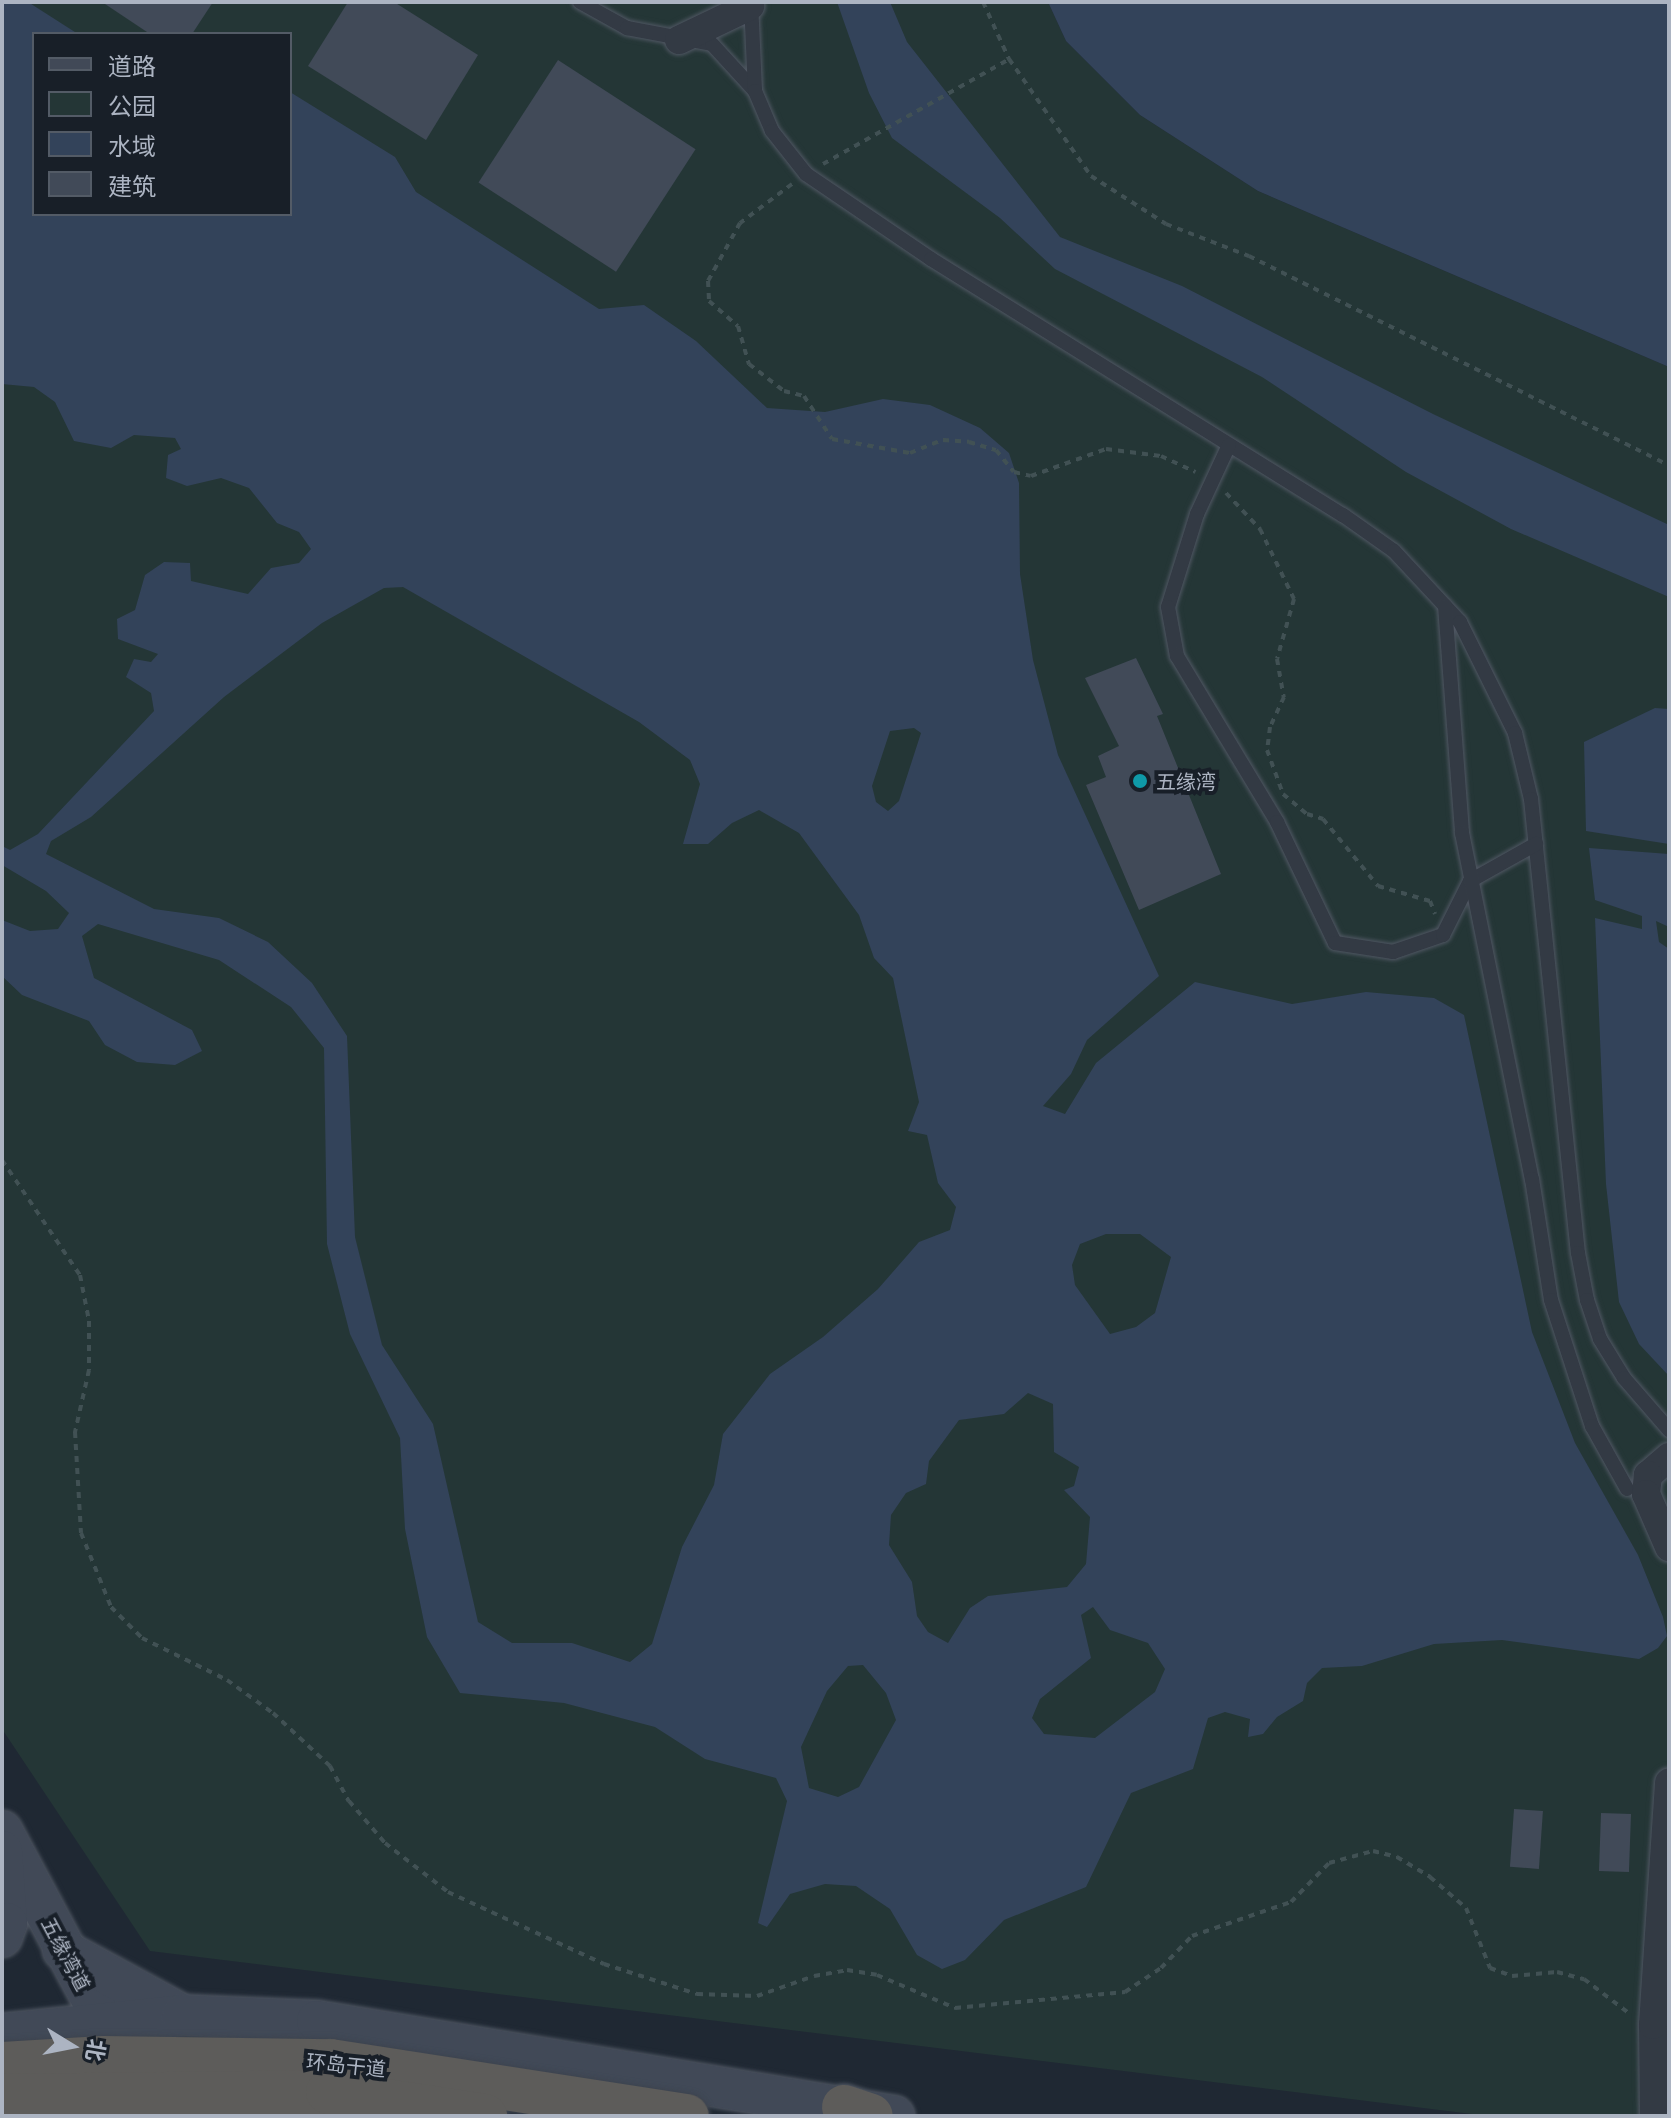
<!DOCTYPE html>
<meta charset="utf-8">
<style>
body{margin:0}
#map{position:relative;width:1671px;height:2118px;overflow:hidden;background:#1f2833;font-family:Lato,"Noto Sans SC",sans-serif}
div>[style]{position:absolute}
.green>*{inset:0;background:#243636}
.water>*{inset:0;background:#33435a}
.building>*{inset:0;background:#414a58;transform-origin:0 0}
.path>*{height:4px;margin-top:-2px;transform-origin:0;background:repeating-linear-gradient(90deg,#415154 0 6px,transparent 0 12px)}
.roads{filter:drop-shadow(0 0 2px #505763) drop-shadow(0 0 2px #505763)}
.service>*{height:14px;margin:-7px;padding:0 7px;transform-origin:7px;border-radius:7px;background:#333a44}
.minor>*{height:28px;margin:-14px;padding:0 14px;transform-origin:14px;border-radius:14px;background:#333a44}
.secondary>*{height:40px;margin:-20px;padding:0 20px;transform-origin:20px;border-radius:20px;background:#414957}
.trunk>*{height:44px;margin:-22px;padding:0 22px;transform-origin:22px;border-radius:22px;background:#5d5c5a}
.bridges{filter:drop-shadow(0 0 2px #3d444f) drop-shadow(0 0 2px #3d444f)}
.trunk-bridge>*{height:44px;margin:-22px;padding:0 22px;transform-origin:22px;border-radius:22px;background:#5d5c5a}
.dots>*{width:22px;height:22px;translate:-50% -50%;box-sizing:border-box;border:4px solid #181f28;border-radius:50%}
span{translate:-50% -50%;white-space:nowrap;text-align:center;line-height:1.15;-webkit-text-stroke:8px #181f28;paint-order:stroke}
.poi-label{font-size:20px;color:#acb4c2}
.left{translate:0 -50%;text-align:left}
.street-label{font-size:20px;color:#acb4c2}
.frame{position:absolute;inset:0;border:4px solid #acb4c2;pointer-events:none}
.legend{position:absolute;left:32px;top:32px;width:260px;height:184px;box-sizing:border-box;background:#181f28;border:2px solid #535b66;margin:0;padding:10px 14px;list-style:none;font-size:24px;color:#acb4c2}
.legend li{display:flex;align-items:center;gap:16px;height:40px}
.legend b{width:40px;border:2px solid #535b66}
.north{position:absolute;left:32px;top:2006px;width:80px;height:80px;-webkit-text-stroke:6px #181f28;paint-order:stroke;rotate:100deg;font-size:22px;font-weight:700;line-height:32px;text-align:center;color:#acb4c2}
.north::after{content:'';display:block;margin:auto;width:28px;height:36px;background:#acb4c2;clip-path:polygon(50% 0,100% 100%,50% 72%,0 100%)}
</style>
<div id="map">
<div class="green">
<div style="clip-path:polygon(evenodd,2px 2px,1048px 2px,1066px 41px,1140px 115px,1258px 191px,1669px 367px,1669px 2116px,1488px 2116px,150px 1951px,2px 1729px,2px 2px,34px 34px,290px 34px,290px 214px,34px 214px,34px 34px)"></div>
</div>
<div class="water">
<div style="clip-path:polygon(evenodd,2px 2px,28px 2px,78px 34px,34px 34px,34px 214px,290px 214px,290px 92px,395px 157px,416px 192px,599px 309px,644px 305px,696px 341px,767px 408px,825px 412px,883px 399px,930px 405px,980px 428px,1009px 453px,1019px 483px,1020px 574px,1033px 660px,1058px 755px,1159px 976px,1087px 1040px,1071px 1074px,1043px 1106px,1065px 1114px,1096px 1063px,1195px 982px,1292px 1004px,1366px 992px,1434px 998px,1464px 1015px,1532px 1332px,1575px 1443px,1638px 1555px,1663px 1617px,1667px 1636px,1658px 1648px,1639px 1659px,1502px 1640px,1434px 1644px,1362px 1666px,1322px 1668px,1307px 1683px,1303px 1701px,1277px 1717px,1263px 1734px,1248px 1737px,1250px 1719px,1225px 1712px,1208px 1718px,1193px 1769px,1131px 1793px,1086px 1887px,1004px 1920px,965px 1960px,942px 1969px,917px 1955px,890px 1909px,856px 1886px,825px 1884px,790px 1894px,767px 1927px,758px 1923px,787px 1801px,776px 1778px,705px 1759px,655px 1727px,564px 1703px,460px 1693px,427px 1637px,405px 1529px,400px 1438px,350px 1334px,327px 1244px,324px 1048px,291px 1007px,219px 960px,98px 924px,82px 936px,94px 978px,192px 1030px,202px 1051px,175px 1065px,137px 1062px,105px 1045px,89px 1021px,22px 995px,2px 976px,2px 920px,30px 931px,58px 929px,69px 913px,46px 891px,2px 865px,2px 846px,10px 850px,38px 834px,154px 711px,151px 693px,126px 677px,134px 659px,151px 662px,158px 654px,118px 639px,117px 619px,135px 610px,145px 575px,164px 562px,190px 563px,191px 581px,248px 594px,271px 568px,299px 563px,311px 549px,299px 532px,277px 523px,249px 488px,221px 478px,187px 486px,166px 478px,168px 455px,181px 449px,175px 438px,134px 435px,111px 448px,74px 441px,55px 402px,34px 387px,2px 384px,2px 2px,403px 587px,639px 722px,690px 760px,700px 784px,683px 844px,708px 844px,732px 823px,759px 810px,799px 833px,859px 915px,874px 958px,893px 978px,919px 1102px,908px 1131px,927px 1135px,938px 1183px,956px 1207px,950px 1230px,919px 1242px,878px 1289px,823px 1337px,770px 1374px,723px 1434px,714px 1485px,682px 1547px,652px 1644px,630px 1662px,572px 1643px,512px 1643px,478px 1622px,433px 1424px,382px 1345px,355px 1237px,347px 1036px,312px 983px,268px 942px,219px 918px,154px 909px,46px 854px,51px 841px,91px 817px,224px 697px,322px 623px,384px 588px,403px 587px,2px 2px,914px 728px,921px 733px,899px 801px,888px 811px,876px 802px,872px 786px,890px 731px,914px 728px,2px 2px,1106px 1234px,1140px 1234px,1171px 1257px,1155px 1313px,1136px 1327px,1110px 1334px,1075px 1285px,1072px 1265px,1080px 1244px,1106px 1234px,2px 2px,1028px 1393px,1053px 1404px,1054px 1452px,1079px 1467px,1074px 1486px,1064px 1490px,1090px 1517px,1086px 1564px,1067px 1587px,988px 1596px,970px 1608px,948px 1643px,928px 1632px,917px 1616px,912px 1582px,889px 1545px,891px 1515px,906px 1493px,926px 1484px,929px 1461px,959px 1420px,1004px 1414px,1028px 1393px,2px 2px,1093px 1607px,1110px 1630px,1148px 1643px,1165px 1669px,1155px 1692px,1095px 1738px,1044px 1734px,1032px 1718px,1040px 1699px,1091px 1658px,1081px 1615px,1093px 1607px,2px 2px,863px 1665px,886px 1693px,896px 1720px,859px 1787px,838px 1797px,809px 1788px,801px 1747px,827px 1691px,848px 1666px,863px 1665px)"></div>
<div style="clip-path:polygon(837px 2px,890px 2px,907px 42px,1060px 237px,1182px 286px,1433px 414px,1669px 525px,1669px 597px,1511px 529px,1406px 472px,1262px 377px,1055px 269px,1000px 218px,892px 138px,869px 93px)"></div>
<div style="clip-path:polygon(1048px 2px,1669px 2px,1669px 367px,1258px 191px,1140px 115px,1066px 41px)"></div>
<div style="clip-path:polygon(1655px 708px,1669px 709px,1669px 844px,1586px 831px,1584px 742px)"></div>
<div style="clip-path:polygon(1589px 848px,1669px 854px,1669px 927px,1656px 921px,1659px 942px,1669px 949px,1669px 1376px,1639px 1344px,1619px 1302px,1606px 1184px,1595px 918px,1642px 929px,1642px 916px,1595px 900px)"></div>
</div>
<div class="building">
<div style="clip-path:polygon(102px 2px,213px 2px,192px 34px,150px 34px)"></div>
<div style="clip-path:polygon(348px 2px,394px 2px,478px 55px,426px 140px,308px 66px)"></div>
<div style="left:558px;top:60px;width:164px;height:146px;rotate:33deg"></div>
<div style="clip-path:polygon(1136px 658px,1163px 714px,1157px 716px,1221px 874px,1139px 910px,1086px 785px,1106px 777px,1098px 756px,1119px 746px,1085px 678px)"></div>
<div style="left:1514px;top:1809px;width:29px;height:58px;rotate:4deg"></div>
<div style="left:1601px;top:1813px;width:30px;height:58px;rotate:2deg"></div>
</div>
<div class="path">
<div style="left:983px;top:2px;width:63px;rotate:65.5deg"></div>
<div style="left:1009px;top:59px;width:143px;rotate:55deg"></div>
<div style="left:1091px;top:176px;width:89px;rotate:32.6deg"></div>
<div style="left:1166px;top:224px;width:89px;rotate:21.1deg"></div>
<div style="left:1249px;top:256px;width:469px;rotate:26.5deg"></div>
<div style="left:823px;top:164px;width:214px;rotate:-29.4deg"></div>
<div style="left:792px;top:184px;width:65px;rotate:143.1deg"></div>
<div style="left:740px;top:223px;width:66px;rotate:118.9deg"></div>
<div style="left:708px;top:281px;width:20px;rotate:87deg"></div>
<div style="left:709px;top:301px;width:38px;rotate:41deg"></div>
<div style="left:738px;top:326px;width:40px;rotate:74deg"></div>
<div style="left:749px;top:364px;width:44px;rotate:37.6deg"></div>
<div style="left:784px;top:391px;width:21px;rotate:14deg"></div>
<div style="left:804px;top:396px;width:51px;rotate:56.9deg"></div>
<div style="left:832px;top:439px;width:79px;rotate:10.2deg"></div>
<div style="left:910px;top:453px;width:35px;rotate:-22deg"></div>
<div style="left:943px;top:440px;width:26px;rotate:4deg"></div>
<div style="left:969px;top:442px;width:28px;rotate:17deg"></div>
<div style="left:996px;top:450px;width:28px;rotate:51deg"></div>
<div style="left:1014px;top:472px;width:17px;rotate:13deg"></div>
<div style="left:1031px;top:476px;width:80px;rotate:-19.8deg"></div>
<div style="left:1106px;top:449px;width:55px;rotate:7.3deg"></div>
<div style="left:1161px;top:456px;width:38px;rotate:25deg"></div>
<div style="left:1226px;top:493px;width:50px;rotate:46.6deg"></div>
<div style="left:1260px;top:529px;width:78px;rotate:64.1deg"></div>
<div style="left:1294px;top:599px;width:62px;rotate:105.8deg"></div>
<div style="left:1277px;top:659px;width:39px;rotate:80deg"></div>
<div style="left:1284px;top:697px;width:33px;rotate:115deg"></div>
<div style="left:1270px;top:727px;width:23px;rotate:97deg"></div>
<div style="left:1267px;top:750px;width:47px;rotate:70deg"></div>
<div style="left:1283px;top:794px;width:31px;rotate:40deg"></div>
<div style="left:1307px;top:814px;width:17px;rotate:17deg"></div>
<div style="left:1323px;top:819px;width:87px;rotate:50.6deg"></div>
<div style="left:1378px;top:886px;width:54px;rotate:16.1deg"></div>
<div style="left:1430px;top:901px;width:14px;rotate:69deg"></div>
<div style="left:2px;top:1160px;width:139px;rotate:55.9deg"></div>
<div style="left:80px;top:1275px;width:47px;rotate:78.9deg"></div>
<div style="left:89px;top:1321px;width:49px;rotate:90deg"></div>
<div style="left:89px;top:1370px;width:64px;rotate:102.7deg"></div>
<div style="left:75px;top:1432px;width:101px;rotate:86.6deg"></div>
<div style="left:81px;top:1533px;width:80px;rotate:67.9deg"></div>
<div style="left:111px;top:1607px;width:44px;rotate:45deg"></div>
<div style="left:142px;top:1638px;width:95px;rotate:26.3deg"></div>
<div style="left:227px;top:1680px;width:57px;rotate:35.7deg"></div>
<div style="left:273px;top:1713px;width:78px;rotate:42.9deg"></div>
<div style="left:330px;top:1766px;width:40px;rotate:62deg"></div>
<div style="left:349px;top:1801px;width:55px;rotate:49.4deg"></div>
<div style="left:385px;top:1843px;width:80px;rotate:37.9deg"></div>
<div style="left:448px;top:1892px;width:172px;rotate:24.8deg"></div>
<div style="left:604px;top:1964px;width:98px;rotate:17.9deg"></div>
<div style="left:697px;top:1994px;width:60px;rotate:1.9deg"></div>
<div style="left:757px;top:1996px;width:60px;rotate:-19.3deg"></div>
<div style="left:814px;top:1976px;width:34px;rotate:-10deg"></div>
<div style="left:847px;top:1970px;width:30px;rotate:9deg"></div>
<div style="left:877px;top:1975px;width:85px;rotate:22.9deg"></div>
<div style="left:955px;top:2008px;width:171px;rotate:-5.4deg"></div>
<div style="left:1125px;top:1992px;width:43px;rotate:-33.7deg"></div>
<div style="left:1161px;top:1968px;width:45px;rotate:-45.9deg"></div>
<div style="left:1192px;top:1936px;width:105px;rotate:-19deg"></div>
<div style="left:1291px;top:1902px;width:54px;rotate:-45.7deg"></div>
<div style="left:1329px;top:1863px;width:46px;rotate:-15.3deg"></div>
<div style="left:1373px;top:1851px;width:25px;rotate:14deg"></div>
<div style="left:1397px;top:1857px;width:39px;rotate:31deg"></div>
<div style="left:1430px;top:1877px;width:48px;rotate:40.7deg"></div>
<div style="left:1466px;top:1908px;width:65px;rotate:68.2deg"></div>
<div style="left:1490px;top:1968px;width:23px;rotate:20deg"></div>
<div style="left:1512px;top:1976px;width:45px;rotate:-5.1deg"></div>
<div style="left:1557px;top:1972px;width:28px;rotate:15deg"></div>
<div style="left:1584px;top:1979px;width:58px;rotate:37.3deg"></div>
</div>
<div class="roads">
<div class="service">
<div style="left:580px;top:2px;width:54px;rotate:29deg"></div>
<div style="left:627px;top:28px;width:86px;rotate:10.7deg"></div>
<div style="left:712px;top:44px;width:64px;rotate:47.5deg"></div>
<div style="left:751px;top:2px;width:89px;rotate:87.4deg"></div>
<div style="left:755px;top:91px;width:43px;rotate:67deg"></div>
<div style="left:772px;top:131px;width:55px;rotate:51.7deg"></div>
<div style="left:806px;top:174px;width:151px;rotate:34.2deg"></div>
<div style="left:931px;top:259px;width:485px;rotate:31.9deg"></div>
<div style="left:1343px;top:515px;width:62px;rotate:35.2deg"></div>
<div style="left:1394px;top:551px;width:97px;rotate:47.1deg"></div>
<div style="left:1460px;top:622px;width:124px;rotate:63.6deg"></div>
<div style="left:1515px;top:733px;width:68px;rotate:76.4deg"></div>
<div style="left:1531px;top:799px;width:456px;rotate:84.1deg"></div>
<div style="left:1578px;top:1253px;width:48px;rotate:79.2deg"></div>
<div style="left:1587px;top:1300px;width:41px;rotate:71.6deg"></div>
<div style="left:1600px;top:1339px;width:46px;rotate:58.4deg"></div>
<div style="left:1624px;top:1378px;width:69px;rotate:49.1deg"></div>
<div style="left:1229px;top:445px;width:76px;rotate:114.9deg"></div>
<div style="left:1197px;top:514px;width:97px;rotate:107.3deg"></div>
<div style="left:1168px;top:607px;width:50px;rotate:79.6deg"></div>
<div style="left:1177px;top:656px;width:194px;rotate:58.9deg"></div>
<div style="left:1277px;top:822px;width:134px;rotate:64.4deg"></div>
<div style="left:1335px;top:943px;width:59px;rotate:8.8deg"></div>
<div style="left:1393px;top:952px;width:53px;rotate:-18.8deg"></div>
<div style="left:1443px;top:935px;width:60px;rotate:-63.4deg"></div>
<div style="left:1470px;top:881px;width:76px;rotate:-29.3deg"></div>
<div style="left:1445px;top:606px;width:228px;rotate:85.7deg"></div>
<div style="left:1462px;top:833px;width:353px;rotate:78.6deg"></div>
<div style="left:1532px;top:1179px;width:122px;rotate:81.1deg"></div>
<div style="left:1551px;top:1300px;width:133px;rotate:72deg"></div>
<div style="left:1592px;top:1426px;width:72px;rotate:60.9deg"></div>
</div>
<div class="minor">
<div style="left:679px;top:40px;width:79px;rotate:-25.6deg"></div>
<div style="left:1669px;top:1457px;width:28px;rotate:139deg"></div>
<div style="left:1648px;top:1475px;width:19px;rotate:96deg"></div>
<div style="left:1646px;top:1494px;width:58px;rotate:66.5deg"></div>
<div style="left:1654px;top:2116px;width:91px;rotate:-90.6deg"></div>
<div style="left:1653px;top:2025px;width:243px;rotate:-86.2deg"></div>
</div>
<div class="secondary">
<div style="left:2px;top:1831px;width:240px;rotate:61.9deg"></div>
<div style="left:2px;top:1851px;width:72px;rotate:86deg"></div>
<div style="left:7px;top:1923px;width:15px;rotate:110deg"></div>
<div style="left:63px;top:1950px;width:136px;rotate:28.6deg"></div>
<div style="left:2px;top:2034px;width:181px;rotate:-6deg"></div>
<div style="left:182px;top:2015px;width:135px;rotate:2.5deg"></div>
<div style="left:317px;top:2021px;width:585px;rotate:9.35deg"></div>
<div style="left:197px;top:2112px;width:69px;rotate:3.3deg"></div>
</div>
<div class="trunk">
<div style="left:844px;top:2107px;width:28px;rotate:18deg"></div>
</div>
</div>
<div class="bridges">
<div class="trunk-bridge">
<div style="left:2px;top:2064px;width:101px;rotate:-3.4deg"></div>
<div style="left:103px;top:2058px;width:228px;rotate:0.8deg"></div>
<div style="left:331px;top:2061px;width:360px;rotate:8.8deg"></div>
<div style="left:2px;top:2096px;width:326px;rotate:-0.7deg"></div>
<div style="left:328px;top:2092px;width:159px;rotate:8.7deg"></div>
</div>
</div>
<div class="dots">
<div style="left:1140px;top:781px;background:#0f9aa8"></div>
</div>
<div class="poi-label">
<span class="left" style="left:1156px;top:781px">五缘湾</span>
</div>
<div class="street-label">
<span style="left:66px;top:1954px;rotate:62deg">五缘湾道</span>
<span style="left:346px;top:2065px;rotate:6deg">环岛干道</span>
</div>
<div class="frame"></div>
<ul class="legend">
<li><b style="height:10px;background:#414957"></b>道路</li>
<li><b style="height:22px;background:#243636"></b>公园</li>
<li><b style="height:22px;background:#33435a"></b>水域</li>
<li><b style="height:22px;background:#414a58"></b>建筑</li>
</ul>
<div class="north">北</div>
</div>
